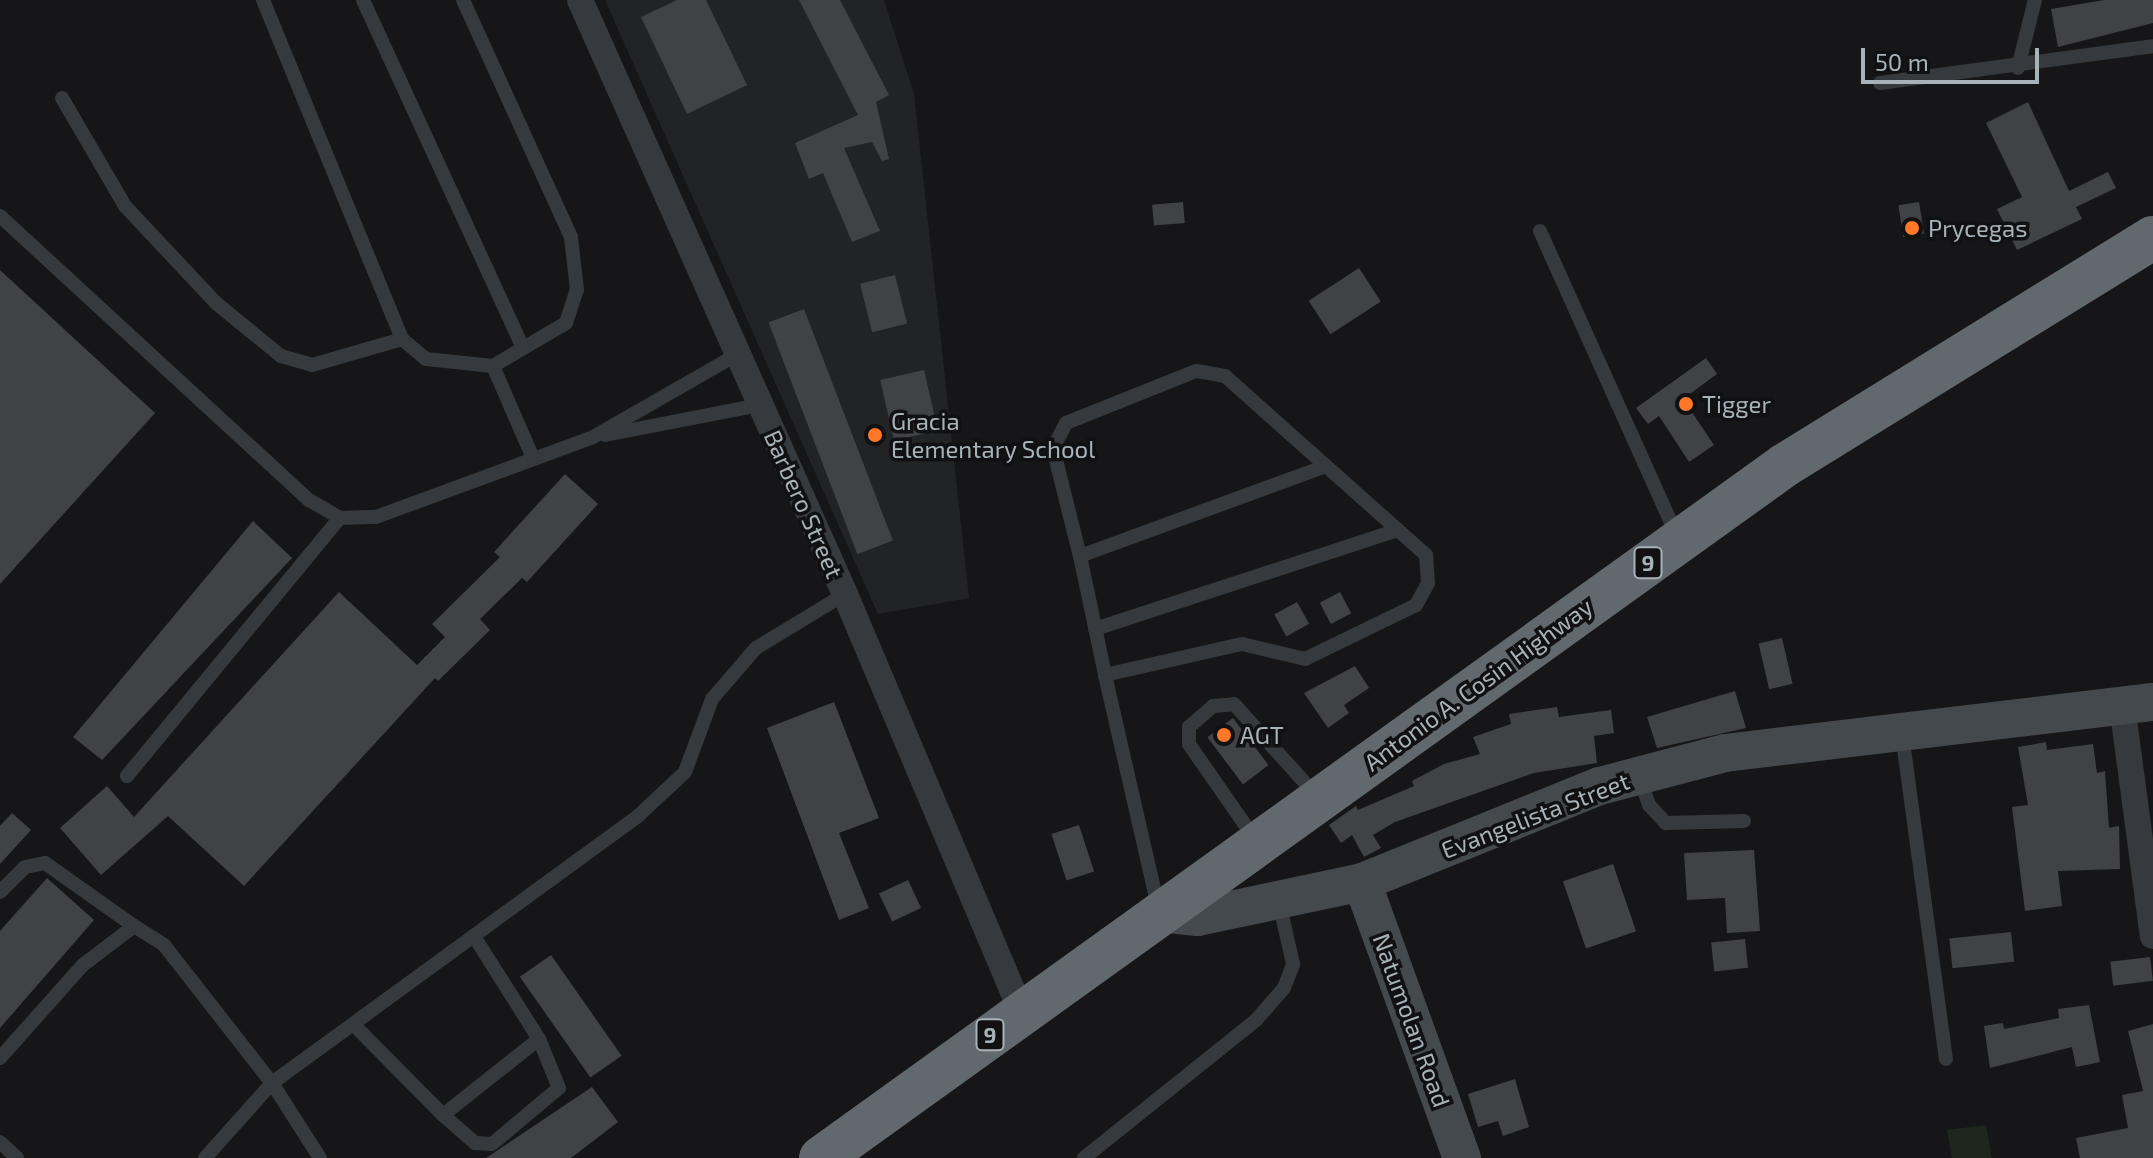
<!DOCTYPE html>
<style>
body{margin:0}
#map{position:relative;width:2153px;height:1158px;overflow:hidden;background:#161618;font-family:"Exo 2",sans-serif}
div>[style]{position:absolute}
.built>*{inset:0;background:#222325}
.green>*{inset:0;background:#1e261d}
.building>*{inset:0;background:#404245;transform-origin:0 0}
.lane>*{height:14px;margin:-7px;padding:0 7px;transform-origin:7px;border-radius:7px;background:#36393d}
.street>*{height:26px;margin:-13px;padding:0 13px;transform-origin:13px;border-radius:13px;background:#36393d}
.secondary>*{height:38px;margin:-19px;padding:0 19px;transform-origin:19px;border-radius:19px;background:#44494d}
.highway>*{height:44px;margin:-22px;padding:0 22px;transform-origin:22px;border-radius:22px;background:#62696e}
.dots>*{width:22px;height:22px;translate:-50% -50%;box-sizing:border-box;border:4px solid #111113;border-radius:50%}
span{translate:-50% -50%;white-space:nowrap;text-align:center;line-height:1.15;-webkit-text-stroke:7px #111113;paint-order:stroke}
.shield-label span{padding:2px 6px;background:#111113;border:2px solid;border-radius:6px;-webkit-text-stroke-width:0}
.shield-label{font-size:22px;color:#a7b2b9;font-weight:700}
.poi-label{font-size:24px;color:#a7b2b9}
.left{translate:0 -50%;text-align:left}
.street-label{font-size:24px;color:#a7b2b9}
.scale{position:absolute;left:1861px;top:48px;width:178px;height:36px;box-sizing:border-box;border:4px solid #a7b2b9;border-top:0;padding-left:10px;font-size:24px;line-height:28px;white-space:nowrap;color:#a7b2b9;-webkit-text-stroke:6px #111113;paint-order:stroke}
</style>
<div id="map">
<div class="built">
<div style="clip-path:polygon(605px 0,884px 0,914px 94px,969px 598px,878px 614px)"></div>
</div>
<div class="green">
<div style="clip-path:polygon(1986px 1125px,1992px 1158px,1952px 1158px,1947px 1130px)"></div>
</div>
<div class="building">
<div style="clip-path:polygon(677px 0,706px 0,747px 85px,687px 114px,641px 17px)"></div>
<div style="clip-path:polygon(799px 0,840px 0,889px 95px,876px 102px,889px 159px,882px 161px,872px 142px,844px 148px,880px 231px,852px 242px,823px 173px,809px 179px,795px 143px,858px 115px)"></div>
<div style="clip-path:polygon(2104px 0,2153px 0,2153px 23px,2058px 47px,2051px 9px)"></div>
<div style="clip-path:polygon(2028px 102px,2069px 191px,2108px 172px,2116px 188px,2076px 207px,2082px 219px,2017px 250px,1997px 209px,2022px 197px,1986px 123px)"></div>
<div style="left:1183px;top:202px;width:21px;height:31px;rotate:85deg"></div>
<div style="left:1919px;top:202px;width:32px;height:21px;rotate:81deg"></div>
<div style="left:1359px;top:268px;width:40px;height:60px;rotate:57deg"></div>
<div style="clip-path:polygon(0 270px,155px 413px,0 584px)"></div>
<div style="left:895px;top:275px;width:50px;height:36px;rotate:76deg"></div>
<div style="left:804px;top:309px;width:248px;height:38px;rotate:69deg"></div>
<div style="clip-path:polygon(1706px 358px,1717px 374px,1683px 399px,1714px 445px,1689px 462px,1659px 416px,1648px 424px,1636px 408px)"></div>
<div style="left:924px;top:370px;width:62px;height:45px;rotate:77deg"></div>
<div style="clip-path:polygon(565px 474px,598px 504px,527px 582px,522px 578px,480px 619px,490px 630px,438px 681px,435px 678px,244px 886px,168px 816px,101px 875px,60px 828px,107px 786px,134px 817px,339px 592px,417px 665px,445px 637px,432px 624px,500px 557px,494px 552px)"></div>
<div style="clip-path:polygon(253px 521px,292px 558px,102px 760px,73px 737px)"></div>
<div style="left:1340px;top:592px;width:24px;height:23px;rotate:62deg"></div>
<div style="left:1297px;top:602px;width:25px;height:26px;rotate:61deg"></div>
<div style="left:1782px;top:638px;width:47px;height:24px;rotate:77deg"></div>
<div style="clip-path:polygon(1355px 666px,1369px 688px,1344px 705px,1349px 713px,1328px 728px,1304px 693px)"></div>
<div style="clip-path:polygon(1735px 691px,1746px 728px,1657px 748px,1647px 717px)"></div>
<div style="clip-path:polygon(834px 702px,879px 818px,839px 833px,869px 908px,839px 920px,767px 728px)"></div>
<div style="clip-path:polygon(1557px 707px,1559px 717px,1611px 710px,1614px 733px,1594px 736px,1597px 763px,1534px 773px,1395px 822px,1373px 835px,1381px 848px,1364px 857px,1352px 835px,1341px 843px,1329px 825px,1356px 806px,1358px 810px,1414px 786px,1412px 781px,1444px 764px,1480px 754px,1473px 737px,1511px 724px,1509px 714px)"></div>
<div style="left:1233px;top:718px;width:59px;height:32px;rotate:53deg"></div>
<div style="clip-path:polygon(2046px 742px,2047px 750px,2093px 744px,2097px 773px,2105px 771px,2109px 828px,2119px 826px,2120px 869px,2058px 871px,2062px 906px,2025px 911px,2012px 807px,2028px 805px,2018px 747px)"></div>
<div style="clip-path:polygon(12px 813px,31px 830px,0 864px,0 826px)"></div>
<div style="left:1079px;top:825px;width:49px;height:29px;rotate:72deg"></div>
<div style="clip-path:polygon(1754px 850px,1760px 931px,1727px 933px,1725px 898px,1687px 900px,1684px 853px)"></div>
<div style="left:1613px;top:864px;width:71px;height:53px;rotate:71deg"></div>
<div style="clip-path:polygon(47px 878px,94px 920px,0 1028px,0 931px)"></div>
<div style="left:908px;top:880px;width:31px;height:32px;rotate:65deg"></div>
<div style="left:2011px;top:932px;width:30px;height:62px;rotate:84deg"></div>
<div style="left:1745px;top:939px;width:29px;height:34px;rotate:84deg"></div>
<div style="left:551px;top:955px;width:123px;height:38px;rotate:55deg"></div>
<div style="left:2150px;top:957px;width:24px;height:40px;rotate:83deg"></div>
<div style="clip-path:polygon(2089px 1005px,2100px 1062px,2076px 1067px,2072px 1047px,1990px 1068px,1984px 1026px,2003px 1023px,2004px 1029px,2059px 1018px,2058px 1009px)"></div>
<div style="clip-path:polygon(2153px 1024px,2153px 1158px,2080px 1158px,2076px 1138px,2128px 1128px,2122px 1095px,2143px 1091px,2128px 1031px)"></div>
<div style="clip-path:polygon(1515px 1079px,1529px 1127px,1503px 1136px,1498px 1121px,1478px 1127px,1468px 1094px)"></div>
<div style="clip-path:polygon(592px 1087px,618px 1122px,571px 1158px,486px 1158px)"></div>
</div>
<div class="lane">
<div style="left:263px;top:0;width:366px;rotate:67.7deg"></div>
<div style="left:402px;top:339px;width:31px;rotate:40deg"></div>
<div style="left:426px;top:359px;width:67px;rotate:6deg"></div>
<div style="left:493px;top:366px;width:85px;rotate:-30.5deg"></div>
<div style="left:566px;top:323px;width:35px;rotate:-72deg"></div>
<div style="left:577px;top:290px;width:53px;rotate:-96.5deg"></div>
<div style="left:571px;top:237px;width:260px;rotate:-114.5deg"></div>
<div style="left:363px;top:0;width:383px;rotate:65.3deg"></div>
<div style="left:2018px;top:68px;width:70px;rotate:-76deg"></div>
<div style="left:1880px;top:83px;width:275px;rotate:-7.7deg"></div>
<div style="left:62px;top:98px;width:125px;rotate:59.7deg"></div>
<div style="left:125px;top:206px;width:133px;rotate:46.8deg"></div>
<div style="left:216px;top:303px;width:84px;rotate:39.2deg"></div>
<div style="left:281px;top:356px;width:32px;rotate:16deg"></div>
<div style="left:312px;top:365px;width:94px;rotate:-16.1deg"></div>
<div style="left:0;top:216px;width:420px;rotate:42.6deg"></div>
<div style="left:309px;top:500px;width:36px;rotate:30deg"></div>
<div style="left:340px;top:518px;width:36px;rotate:-2deg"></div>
<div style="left:376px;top:517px;width:231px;rotate:-20.2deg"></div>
<div style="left:593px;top:437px;width:165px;rotate:-29.8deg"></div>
<div style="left:1540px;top:231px;width:334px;rotate:65.8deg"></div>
<div style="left:493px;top:366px;width:100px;rotate:66.5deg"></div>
<div style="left:605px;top:435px;width:157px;rotate:-11deg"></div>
<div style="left:1080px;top:556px;width:262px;rotate:-20.1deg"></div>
<div style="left:1095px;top:629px;width:319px;rotate:-18.1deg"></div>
<div style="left:1105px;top:675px;width:140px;rotate:-12.8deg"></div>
<div style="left:1242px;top:644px;width:65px;rotate:13.4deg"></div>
<div style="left:1305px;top:659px;width:123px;rotate:-25.9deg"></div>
<div style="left:1416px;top:605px;width:25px;rotate:-61deg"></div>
<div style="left:1428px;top:583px;width:28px;rotate:-94deg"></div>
<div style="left:1426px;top:555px;width:269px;rotate:-138.3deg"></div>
<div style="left:1225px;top:376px;width:29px;rotate:-170deg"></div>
<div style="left:1196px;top:371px;width:140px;rotate:158.2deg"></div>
<div style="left:1066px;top:423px;width:28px;rotate:117deg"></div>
<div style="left:1053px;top:448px;width:111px;rotate:76deg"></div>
<div style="left:1080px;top:556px;width:122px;rotate:78.1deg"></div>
<div style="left:1105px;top:675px;width:241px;rotate:77.1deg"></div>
<div style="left:1902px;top:734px;width:328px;rotate:82.3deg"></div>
<div style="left:127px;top:776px;width:335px;rotate:-50.5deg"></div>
<div style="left:1639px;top:776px;width:31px;rotate:71deg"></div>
<div style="left:1649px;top:805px;width:25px;rotate:47deg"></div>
<div style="left:1666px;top:823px;width:78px;rotate:-1.5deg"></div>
<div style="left:1257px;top:842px;width:119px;rotate:-124.8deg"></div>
<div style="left:1189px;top:744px;width:17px;rotate:-90deg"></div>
<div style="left:1189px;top:727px;width:32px;rotate:-41deg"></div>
<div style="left:1213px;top:706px;width:21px;rotate:-5deg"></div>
<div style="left:1234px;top:704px;width:122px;rotate:48deg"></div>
<div style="left:0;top:892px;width:35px;rotate:-45deg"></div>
<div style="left:25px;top:867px;width:20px;rotate:-11deg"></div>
<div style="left:45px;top:863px;width:109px;rotate:35.3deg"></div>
<div style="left:353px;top:1024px;width:128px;rotate:45.3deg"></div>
<div style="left:443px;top:1115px;width:122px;rotate:-38.4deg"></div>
<div style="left:539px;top:1039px;width:122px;rotate:-122.3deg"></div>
<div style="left:0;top:1058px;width:125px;rotate:-48.3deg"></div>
<div style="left:83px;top:965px;width:64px;rotate:-37.4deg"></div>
<div style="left:134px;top:926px;width:36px;rotate:32deg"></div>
<div style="left:164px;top:945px;width:175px;rotate:52deg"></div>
<div style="left:272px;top:1083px;width:89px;rotate:57.4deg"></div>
<div style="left:443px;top:1115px;width:43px;rotate:41.2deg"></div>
<div style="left:475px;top:1143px;width:17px;rotate:3deg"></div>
<div style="left:492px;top:1144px;width:87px;rotate:-39.9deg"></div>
<div style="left:559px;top:1088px;width:53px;rotate:-112.2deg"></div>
<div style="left:0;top:1142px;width:23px;rotate:43deg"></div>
<div style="left:205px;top:1158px;width:101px;rotate:-48.2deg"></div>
<div style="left:272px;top:1083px;width:453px;rotate:-36.1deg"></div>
<div style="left:638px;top:816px;width:64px;rotate:-43.1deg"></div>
<div style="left:685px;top:772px;width:78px;rotate:-69.7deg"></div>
<div style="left:712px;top:699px;width:67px;rotate:-49.2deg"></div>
<div style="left:756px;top:648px;width:104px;rotate:-31.2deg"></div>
<div style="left:1084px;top:1158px;width:221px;rotate:-38.7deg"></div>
<div style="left:1256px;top:1020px;width:43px;rotate:-48.8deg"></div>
<div style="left:1284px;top:988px;width:26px;rotate:-69deg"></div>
<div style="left:1293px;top:964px;width:64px;rotate:-102.7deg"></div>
</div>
<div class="street">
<div style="left:580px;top:0;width:650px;rotate:65.96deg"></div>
<div style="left:845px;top:594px;width:454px;rotate:67.1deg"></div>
<div style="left:2122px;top:705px;width:233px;rotate:82.4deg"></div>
</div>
<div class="secondary">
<div style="left:1362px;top:882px;width:294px;rotate:70.1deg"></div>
<div style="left:1159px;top:913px;width:39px;rotate:6deg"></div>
<div style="left:1198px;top:917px;width:168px;rotate:-12deg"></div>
<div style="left:1362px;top:882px;width:257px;rotate:-22deg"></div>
<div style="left:1600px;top:786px;width:129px;rotate:-14.8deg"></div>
<div style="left:1725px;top:753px;width:431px;rotate:-6.8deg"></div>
</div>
<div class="highway">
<div style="left:821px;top:1158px;width:1187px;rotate:-35.71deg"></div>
<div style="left:1785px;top:465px;width:432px;rotate:-31.7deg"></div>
</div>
<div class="dots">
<div style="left:1912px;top:228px;background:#ff7727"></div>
<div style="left:1686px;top:404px;background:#ff7727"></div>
<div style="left:875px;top:435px;background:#ff7727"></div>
<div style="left:1224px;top:735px;background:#ff7727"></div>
</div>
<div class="shield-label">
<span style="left:1648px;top:563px">9</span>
<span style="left:990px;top:1035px">9</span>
</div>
<div class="poi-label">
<span class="left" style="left:1928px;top:228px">Prycegas</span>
<span class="left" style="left:1702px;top:404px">Tigger</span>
<span class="left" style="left:891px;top:435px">Gracia<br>Elementary School</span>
<span class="left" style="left:1240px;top:735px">AGT</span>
</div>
<div class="street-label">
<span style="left:804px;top:504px;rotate:66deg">Barbero Street</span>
<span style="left:1478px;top:684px;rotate:-36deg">Antonio A. Cosin Highway</span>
<span style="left:1535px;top:815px;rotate:-21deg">Evangelista Street</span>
<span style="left:1412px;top:1020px;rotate:70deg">Natumolan Road</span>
</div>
<div class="scale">50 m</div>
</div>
